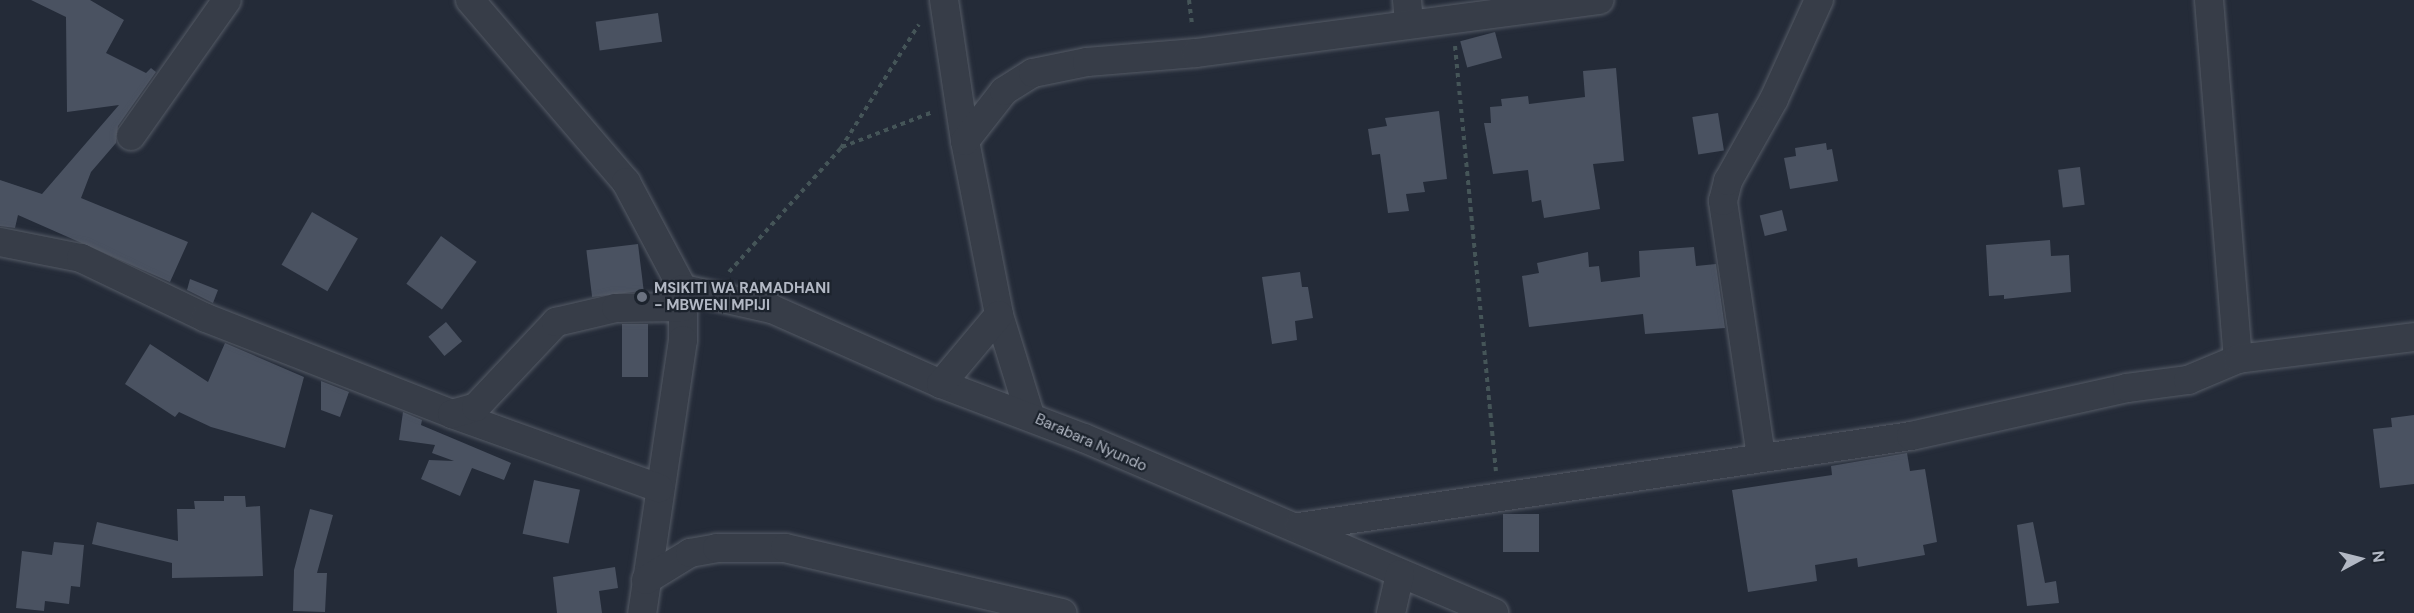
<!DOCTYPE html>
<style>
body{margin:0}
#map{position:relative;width:2414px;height:613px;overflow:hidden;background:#242b38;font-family:"DM Sans",sans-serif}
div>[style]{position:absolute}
.building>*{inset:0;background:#4a5261;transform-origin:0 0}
.path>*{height:4px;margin-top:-2px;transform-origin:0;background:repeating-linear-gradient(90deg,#455558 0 4.5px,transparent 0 9px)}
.roads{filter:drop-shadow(0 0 2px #555b66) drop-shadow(0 0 2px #555b66)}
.street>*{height:28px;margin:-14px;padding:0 14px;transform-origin:14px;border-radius:14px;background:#373d48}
.dots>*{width:16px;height:16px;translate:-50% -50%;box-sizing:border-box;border:3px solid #1c232d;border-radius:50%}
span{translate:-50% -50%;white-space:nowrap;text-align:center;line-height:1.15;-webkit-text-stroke:4.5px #1c232d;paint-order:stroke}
.poi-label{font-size:15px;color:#b2b8c4;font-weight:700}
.left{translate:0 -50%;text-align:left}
.street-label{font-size:15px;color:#b2b8c4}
.north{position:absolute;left:2330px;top:529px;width:60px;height:60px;-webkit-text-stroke:4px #1c232d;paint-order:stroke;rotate:83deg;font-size:16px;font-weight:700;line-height:24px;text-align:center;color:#b2b8c4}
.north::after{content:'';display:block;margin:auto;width:21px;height:27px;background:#b2b8c4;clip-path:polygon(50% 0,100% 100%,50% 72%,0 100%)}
</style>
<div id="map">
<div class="building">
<div style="clip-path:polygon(31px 0,90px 0,124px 20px,106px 53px,146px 73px,151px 68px,156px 72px,118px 126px,116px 143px,91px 172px,81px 198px,188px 242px,170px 282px,18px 215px,15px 228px,0 226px,0 180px,42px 194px,119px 105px,67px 112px,66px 17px)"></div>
<div style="left:658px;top:13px;width:29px;height:63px;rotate:82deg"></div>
<div style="left:1495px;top:32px;width:27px;height:36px;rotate:75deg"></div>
<div style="clip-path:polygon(1616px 68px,1624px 161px,1593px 164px,1600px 209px,1544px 218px,1541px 200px,1532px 202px,1528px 170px,1493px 174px,1484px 123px,1491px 123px,1490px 107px,1502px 106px,1501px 99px,1528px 96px,1529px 104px,1585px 97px,1583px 71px)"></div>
<div style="clip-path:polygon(1439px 111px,1447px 179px,1423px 182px,1425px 192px,1406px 194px,1409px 211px,1388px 213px,1380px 154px,1372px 155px,1368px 129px,1387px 126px,1385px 118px)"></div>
<div style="left:1718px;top:113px;width:38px;height:26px;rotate:81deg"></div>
<div style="clip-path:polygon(1826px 143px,1827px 150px,1832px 149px,1838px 181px,1790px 189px,1784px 158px,1796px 156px,1795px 148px)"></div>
<div style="left:2080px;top:167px;width:38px;height:22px;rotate:83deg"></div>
<div style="left:1782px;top:210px;width:21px;height:23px;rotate:76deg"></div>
<div style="left:312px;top:212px;width:53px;height:61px;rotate:30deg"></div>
<div style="left:441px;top:236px;width:44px;height:59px;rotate:36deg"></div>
<div style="clip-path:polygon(2050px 240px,2051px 256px,2069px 255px,2071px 292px,2004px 299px,2004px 295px,1989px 296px,1986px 245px)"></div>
<div style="left:638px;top:244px;width:47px;height:52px;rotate:83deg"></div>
<div style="clip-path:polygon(1694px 247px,1696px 266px,1716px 264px,1725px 328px,1645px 334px,1643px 314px,1529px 327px,1522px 276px,1539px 273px,1537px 263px,1588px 252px,1589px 267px,1599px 266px,1601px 282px,1640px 277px,1639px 251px)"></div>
<div style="clip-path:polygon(1300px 272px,1302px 287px,1308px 287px,1313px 318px,1295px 321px,1297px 340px,1272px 344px,1262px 277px)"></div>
<div style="clip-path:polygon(190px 279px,218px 290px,213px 303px,187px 290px)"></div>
<div style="left:446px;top:322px;width:25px;height:23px;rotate:50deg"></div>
<div style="left:622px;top:324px;width:26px;height:53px"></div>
<div style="clip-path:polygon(225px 343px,304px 377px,285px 448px,211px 427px,179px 412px,175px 417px,125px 384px,150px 344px,208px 382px)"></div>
<div style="clip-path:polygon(321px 381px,349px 392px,340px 417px,321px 410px)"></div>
<div style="clip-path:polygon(403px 412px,422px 420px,421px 425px,511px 463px,504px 480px,472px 468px,460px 496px,421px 479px,429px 460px,454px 461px,432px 453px,435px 445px,399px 440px)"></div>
<div style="clip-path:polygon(2414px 415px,2414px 484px,2380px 488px,2373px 429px,2392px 427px,2391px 418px)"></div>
<div style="clip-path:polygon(1907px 453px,1910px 471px,1925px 469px,1937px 542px,1923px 545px,1925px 555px,1858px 567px,1857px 558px,1815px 565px,1817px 581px,1748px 592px,1732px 490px,1832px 475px,1831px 466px)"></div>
<div style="left:534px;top:480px;width:47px;height:55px;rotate:12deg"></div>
<div style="clip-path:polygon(224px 496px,245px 496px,246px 507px,260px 506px,263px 576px,172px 578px,172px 563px,92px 544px,97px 522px,178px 541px,177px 509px,195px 509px,194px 501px,224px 501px)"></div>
<div style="clip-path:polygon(310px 509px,333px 515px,317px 573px,327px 573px,325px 612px,293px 611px,294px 570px)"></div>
<div style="left:1503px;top:514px;width:36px;height:38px"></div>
<div style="clip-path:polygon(2033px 522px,2045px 583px,2056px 581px,2059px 603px,2027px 606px,2017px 525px)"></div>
<div style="clip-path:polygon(54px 542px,84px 545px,80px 587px,71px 586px,69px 604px,45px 601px,44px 611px,16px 608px,22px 551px,52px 555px)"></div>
<div style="clip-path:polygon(615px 567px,618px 588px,599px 591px,602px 613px,557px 613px,553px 577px)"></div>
</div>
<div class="path">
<div style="left:1189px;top:0;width:25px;rotate:83deg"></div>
<div style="left:1455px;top:46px;width:427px;rotate:84.5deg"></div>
<div style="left:842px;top:147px;width:97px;rotate:-21deg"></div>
<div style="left:729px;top:272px;width:167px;rotate:-47.9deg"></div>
<div style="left:841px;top:148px;width:146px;rotate:-57.8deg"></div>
</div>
<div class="roads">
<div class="street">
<div style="left:470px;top:0;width:240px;rotate:49.4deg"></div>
<div style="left:626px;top:182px;width:121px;rotate:62deg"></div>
<div style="left:683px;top:289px;width:51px;rotate:90deg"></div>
<div style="left:683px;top:340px;width:276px;rotate:98.5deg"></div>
<div style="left:944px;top:0;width:143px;rotate:81.5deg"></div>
<div style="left:965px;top:141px;width:177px;rotate:78.9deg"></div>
<div style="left:999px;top:315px;width:105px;rotate:72.8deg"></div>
<div style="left:1407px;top:0;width:24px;rotate:85deg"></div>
<div style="left:2209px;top:0;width:360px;rotate:85.4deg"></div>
<div style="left:131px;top:136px;width:166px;rotate:-54.8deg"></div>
<div style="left:965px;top:141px;width:63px;rotate:-52deg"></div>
<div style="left:1004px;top:91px;width:34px;rotate:-32deg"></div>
<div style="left:1033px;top:73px;width:55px;rotate:-11.5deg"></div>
<div style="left:1087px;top:62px;width:109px;rotate:-4.7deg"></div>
<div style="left:1196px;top:53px;width:407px;rotate:-7.5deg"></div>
<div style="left:0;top:242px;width:83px;rotate:11.2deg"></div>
<div style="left:81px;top:258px;width:139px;rotate:25.6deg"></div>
<div style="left:206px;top:318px;width:264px;rotate:21.3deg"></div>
<div style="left:452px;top:414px;width:220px;rotate:19.7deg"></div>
<div style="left:683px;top:289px;width:91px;rotate:12.7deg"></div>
<div style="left:772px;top:309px;width:185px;rotate:23.9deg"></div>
<div style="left:941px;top:384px;width:153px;rotate:20.7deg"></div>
<div style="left:1084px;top:438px;width:446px;rotate:23.1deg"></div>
<div style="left:941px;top:384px;width:90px;rotate:-50deg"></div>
<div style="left:452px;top:414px;width:25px;rotate:-16deg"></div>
<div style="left:476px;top:407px;width:117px;rotate:-46.7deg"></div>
<div style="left:556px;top:322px;width:62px;rotate:-13.1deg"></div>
<div style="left:616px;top:308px;width:67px;rotate:-0.9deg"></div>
<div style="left:1761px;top:456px;width:258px;rotate:-98.5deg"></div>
<div style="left:1723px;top:201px;width:21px;rotate:-76deg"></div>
<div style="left:1728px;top:181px;width:94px;rotate:-60.7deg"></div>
<div style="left:1774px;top:99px;width:109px;rotate:-65.6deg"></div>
<div style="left:1299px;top:527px;width:619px;rotate:-8.46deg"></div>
<div style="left:1911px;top:436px;width:221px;rotate:-12.5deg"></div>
<div style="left:2127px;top:388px;width:62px;rotate:-7.5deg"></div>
<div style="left:2188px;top:380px;width:54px;rotate:-22.8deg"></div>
<div style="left:2238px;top:359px;width:177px;rotate:-7.1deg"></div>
<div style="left:646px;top:580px;width:52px;rotate:-31.5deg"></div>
<div style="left:690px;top:553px;width:27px;rotate:-10deg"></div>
<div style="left:717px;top:548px;width:68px"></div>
<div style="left:785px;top:548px;width:285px;rotate:13.2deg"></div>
<div style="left:1391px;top:613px;width:40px;rotate:-77deg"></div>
</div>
</div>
<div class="dots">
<div style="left:642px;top:297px;background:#6b7280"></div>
</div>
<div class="poi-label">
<span class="left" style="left:654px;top:297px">MSIKITI WA RAMADHANI<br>- MBWENI MPIJI</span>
</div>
<div class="street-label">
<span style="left:1091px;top:443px;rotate:24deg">Barabara Nyundo</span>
</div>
<div class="north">N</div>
</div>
